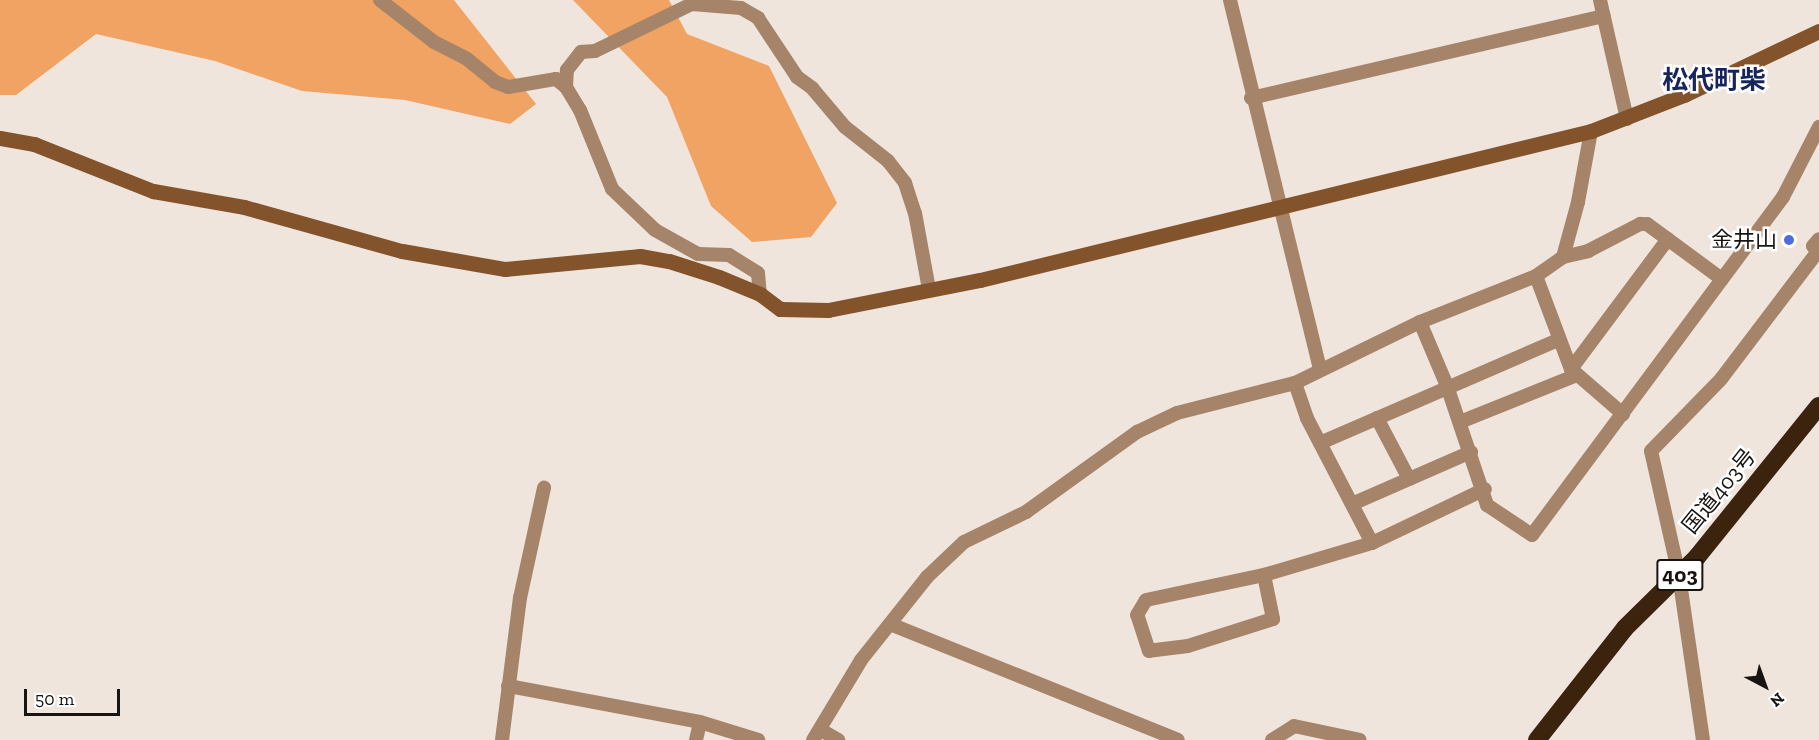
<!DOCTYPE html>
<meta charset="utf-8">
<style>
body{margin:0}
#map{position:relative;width:1819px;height:740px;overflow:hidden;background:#f0e5dd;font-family:"Zilla Slab","Noto Sans JP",serif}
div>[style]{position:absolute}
.forest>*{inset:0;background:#f0a362}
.street>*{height:14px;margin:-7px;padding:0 7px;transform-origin:7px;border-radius:7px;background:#a5846a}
.secondary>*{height:15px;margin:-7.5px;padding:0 7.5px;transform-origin:7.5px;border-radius:7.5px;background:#83542c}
.highway>*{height:18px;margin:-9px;padding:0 9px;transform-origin:9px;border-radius:9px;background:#3b230e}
.dots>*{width:16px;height:16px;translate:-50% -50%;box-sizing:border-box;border:3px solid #fff;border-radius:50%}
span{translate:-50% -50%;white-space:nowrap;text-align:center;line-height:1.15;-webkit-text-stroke:5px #fff;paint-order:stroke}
.shield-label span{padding:2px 4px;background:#fff;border:2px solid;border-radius:4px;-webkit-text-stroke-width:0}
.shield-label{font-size:21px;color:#181411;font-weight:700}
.poi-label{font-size:22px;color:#181411}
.right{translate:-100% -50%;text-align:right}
.street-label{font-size:22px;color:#181411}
.quarter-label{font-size:26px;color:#18255c;font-weight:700}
.north{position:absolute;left:1735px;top:656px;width:60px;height:60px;-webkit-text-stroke:4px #fff;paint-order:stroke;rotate:139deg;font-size:16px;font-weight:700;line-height:24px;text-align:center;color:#181411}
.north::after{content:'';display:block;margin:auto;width:21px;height:27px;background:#181411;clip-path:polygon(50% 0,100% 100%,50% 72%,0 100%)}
.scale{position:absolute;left:24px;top:689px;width:96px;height:27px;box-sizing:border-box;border:3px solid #181411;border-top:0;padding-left:8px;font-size:18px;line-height:21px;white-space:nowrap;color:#181411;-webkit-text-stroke:4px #fff;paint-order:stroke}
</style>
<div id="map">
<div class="forest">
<div style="clip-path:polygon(0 0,454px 0,536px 104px,510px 124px,405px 100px,302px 91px,215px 61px,96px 34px,16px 95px,0 95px)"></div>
<div style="clip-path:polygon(573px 0,669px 0,687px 34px,769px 66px,837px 203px,811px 237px,752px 242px,711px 206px,667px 97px)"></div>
</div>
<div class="street">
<div style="left:380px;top:0;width:68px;rotate:37.9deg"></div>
<div style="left:434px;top:42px;width:37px;rotate:27deg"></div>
<div style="left:467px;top:59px;width:36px;rotate:39deg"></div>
<div style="left:495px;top:82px;width:14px;rotate:21deg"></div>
<div style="left:508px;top:87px;width:49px;rotate:-9.5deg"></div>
<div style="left:556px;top:79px;width:13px;rotate:39deg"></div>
<div style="left:566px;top:87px;width:27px;rotate:59deg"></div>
<div style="left:580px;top:110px;width:85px;rotate:67.9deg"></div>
<div style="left:612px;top:189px;width:59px;rotate:43.6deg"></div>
<div style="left:655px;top:230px;width:49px;rotate:29.2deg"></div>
<div style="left:698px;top:254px;width:31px;rotate:2deg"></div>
<div style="left:729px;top:255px;width:34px;rotate:32deg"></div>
<div style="left:758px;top:273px;width:21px;rotate:85deg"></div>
<div style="left:1230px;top:0;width:379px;rotate:76.3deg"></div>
<div style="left:1600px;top:0;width:122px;rotate:77.2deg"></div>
<div style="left:566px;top:87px;width:17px;rotate:-87deg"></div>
<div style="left:567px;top:70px;width:23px;rotate:-52deg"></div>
<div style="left:581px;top:52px;width:14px;rotate:-4deg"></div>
<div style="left:595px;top:51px;width:108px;rotate:-25.9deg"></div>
<div style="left:692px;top:4px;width:49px;rotate:4.7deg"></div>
<div style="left:741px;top:8px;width:20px;rotate:30deg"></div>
<div style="left:758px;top:18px;width:71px;rotate:56.5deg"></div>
<div style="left:797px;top:77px;width:19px;rotate:36deg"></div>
<div style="left:812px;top:88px;width:51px;rotate:49.8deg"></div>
<div style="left:845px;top:127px;width:55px;rotate:38.3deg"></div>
<div style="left:888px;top:161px;width:28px;rotate:52deg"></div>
<div style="left:905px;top:183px;width:32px;rotate:72deg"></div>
<div style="left:915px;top:213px;width:77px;rotate:79.6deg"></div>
<div style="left:1251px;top:98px;width:362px;rotate:-13.1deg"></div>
<div style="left:1563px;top:257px;width:57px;rotate:-74.7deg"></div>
<div style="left:1578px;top:202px;width:72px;rotate:-79.6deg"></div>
<div style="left:1536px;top:276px;width:99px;rotate:69.4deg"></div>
<div style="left:1571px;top:369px;width:69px;rotate:40.9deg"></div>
<div style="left:1420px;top:322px;width:69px;rotate:67.1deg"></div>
<div style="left:1447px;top:386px;width:126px;rotate:71.4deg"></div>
<div style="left:1487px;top:505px;width:54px;rotate:33.7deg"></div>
<div style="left:1532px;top:535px;width:421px;rotate:-53.4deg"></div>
<div style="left:1783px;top:197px;width:79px;rotate:-62.8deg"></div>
<div style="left:1571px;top:369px;width:162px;rotate:-53.3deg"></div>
<div style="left:1377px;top:418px;width:69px;rotate:62.3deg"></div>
<div style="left:1460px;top:422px;width:126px;rotate:-21.9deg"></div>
<div style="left:1320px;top:443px;width:259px;rotate:-23.4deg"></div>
<div style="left:1352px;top:504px;width:130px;rotate:-23.6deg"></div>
<div style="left:1372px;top:543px;width:125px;rotate:-25.5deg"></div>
<div style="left:1264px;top:575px;width:45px;rotate:78.4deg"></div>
<div style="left:1273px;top:619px;width:89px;rotate:162.4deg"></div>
<div style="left:1188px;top:646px;width:39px;rotate:173deg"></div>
<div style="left:1149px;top:651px;width:38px;rotate:-108deg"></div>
<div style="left:1137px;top:615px;width:17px;rotate:-59deg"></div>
<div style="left:1146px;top:600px;width:121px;rotate:-12deg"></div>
<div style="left:1264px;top:575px;width:113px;rotate:-16.5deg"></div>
<div style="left:1372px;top:543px;width:141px;rotate:-117.5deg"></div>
<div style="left:1307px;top:418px;width:37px;rotate:-109deg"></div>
<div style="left:890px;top:624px;width:310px;rotate:21.9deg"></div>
<div style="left:508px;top:686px;width:195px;rotate:10.6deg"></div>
<div style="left:700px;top:722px;width:61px;rotate:17.2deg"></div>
<div style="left:821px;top:730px;width:20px;rotate:30deg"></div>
<div style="left:502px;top:740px;width:143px;rotate:-82.8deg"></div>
<div style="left:520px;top:598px;width:113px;rotate:-77.7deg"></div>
<div style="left:696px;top:740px;width:18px;rotate:-77deg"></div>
<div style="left:813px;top:740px;width:93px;rotate:-59deg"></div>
<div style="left:861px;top:660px;width:106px;rotate:-51.5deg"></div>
<div style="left:927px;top:577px;width:51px;rotate:-43.4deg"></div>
<div style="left:964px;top:542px;width:69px;rotate:-25.8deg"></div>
<div style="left:1026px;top:512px;width:137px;rotate:-35.8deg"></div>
<div style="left:1137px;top:432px;width:44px;rotate:-25.4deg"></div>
<div style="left:1177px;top:413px;width:122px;rotate:-14.3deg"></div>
<div style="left:1295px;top:383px;width:139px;rotate:-26deg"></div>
<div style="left:1420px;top:322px;width:125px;rotate:-21.6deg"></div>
<div style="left:1536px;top:276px;width:33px;rotate:-35deg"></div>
<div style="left:1563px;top:257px;width:26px;rotate:-13deg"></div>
<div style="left:1588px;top:251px;width:59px;rotate:-27.4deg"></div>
<div style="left:1640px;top:224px;width:7px"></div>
<div style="left:1647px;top:224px;width:93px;rotate:36.3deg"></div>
<div style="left:1272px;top:740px;width:26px;rotate:-32deg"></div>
<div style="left:1294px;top:726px;width:67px;rotate:12deg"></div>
<div style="left:1703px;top:740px;width:167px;rotate:-98.3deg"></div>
<div style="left:1679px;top:575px;width:127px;rotate:-102.7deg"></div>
<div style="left:1651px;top:451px;width:100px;rotate:-45.8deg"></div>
<div style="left:1721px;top:379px;width:162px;rotate:-52.8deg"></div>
<div style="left:1819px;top:250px;width:7px;rotate:-146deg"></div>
<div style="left:1813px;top:246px;width:9px;rotate:-49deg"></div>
</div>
<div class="secondary">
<div style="left:0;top:138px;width:35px;rotate:10deg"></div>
<div style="left:34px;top:144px;width:128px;rotate:21.6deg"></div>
<div style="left:153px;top:191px;width:92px;rotate:10deg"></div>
<div style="left:244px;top:207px;width:164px;rotate:15.6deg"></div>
<div style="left:402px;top:251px;width:105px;rotate:9.9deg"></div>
<div style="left:505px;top:269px;width:136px;rotate:-5.5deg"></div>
<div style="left:640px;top:256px;width:29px;rotate:10deg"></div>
<div style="left:669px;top:261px;width:52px;rotate:17.7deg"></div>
<div style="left:719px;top:277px;width:44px;rotate:22.5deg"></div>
<div style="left:760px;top:294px;width:25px;rotate:37deg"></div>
<div style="left:780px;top:309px;width:48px;rotate:1.2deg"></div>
<div style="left:828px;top:310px;width:155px;rotate:-11.2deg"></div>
<div style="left:980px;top:280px;width:629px;rotate:-13.7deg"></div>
<div style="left:1591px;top:131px;width:100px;rotate:-21.2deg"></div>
<div style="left:1684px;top:95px;width:149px;rotate:-25.4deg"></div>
</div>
<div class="highway">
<div style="left:1537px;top:740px;width:142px;rotate:-51.8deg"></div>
<div style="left:1625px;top:628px;width:101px;rotate:-44.6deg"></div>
<div style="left:1697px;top:557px;width:194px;rotate:-51.1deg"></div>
</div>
<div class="dots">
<div style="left:1789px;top:240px;background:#4e6ce0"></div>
</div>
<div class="shield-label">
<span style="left:1680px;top:575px">403</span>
</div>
<div class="poi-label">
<span class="right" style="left:1777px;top:240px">金井山</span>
</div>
<div class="street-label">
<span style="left:1719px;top:491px;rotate:-51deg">国道403号</span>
</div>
<div class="quarter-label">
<span style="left:1714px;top:81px">松代町柴</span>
</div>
<div class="north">N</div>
<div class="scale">50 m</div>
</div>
